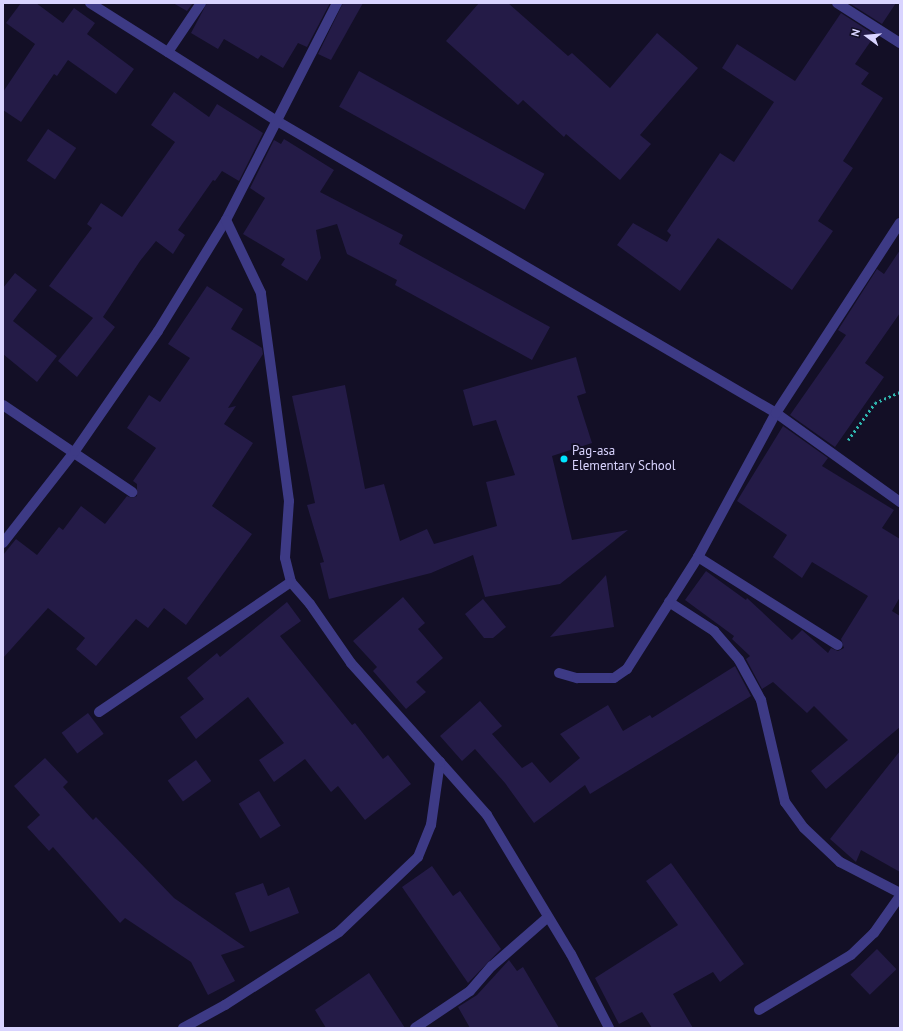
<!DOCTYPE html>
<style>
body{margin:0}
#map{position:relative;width:903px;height:1031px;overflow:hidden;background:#130f26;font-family:"PT Sans",sans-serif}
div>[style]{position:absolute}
.building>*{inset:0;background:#241b47;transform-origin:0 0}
.path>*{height:2.5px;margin-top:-1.25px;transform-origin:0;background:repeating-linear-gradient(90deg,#2fb8b0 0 2px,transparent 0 5px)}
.minor>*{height:10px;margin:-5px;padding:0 5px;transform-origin:5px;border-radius:5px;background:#3d3a85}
.dots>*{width:11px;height:11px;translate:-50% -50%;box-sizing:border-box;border:2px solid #130f26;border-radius:50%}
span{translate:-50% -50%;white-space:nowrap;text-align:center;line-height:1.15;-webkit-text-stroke:4px #130f26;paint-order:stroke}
.poi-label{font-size:13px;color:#d9d4ff}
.left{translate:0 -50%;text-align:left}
.frame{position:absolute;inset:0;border:4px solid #d9d4ff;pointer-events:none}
.north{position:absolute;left:847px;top:16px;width:40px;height:40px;-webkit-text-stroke:3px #130f26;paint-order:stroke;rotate:286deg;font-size:11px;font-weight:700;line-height:16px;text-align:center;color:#d9d4ff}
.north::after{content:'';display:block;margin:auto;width:14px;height:18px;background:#d9d4ff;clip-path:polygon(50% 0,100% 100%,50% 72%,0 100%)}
</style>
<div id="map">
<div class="building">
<div style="clip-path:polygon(21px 3px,36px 3px,63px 23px,74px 8px,95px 23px,87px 34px,134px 69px,116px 94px,68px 60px,57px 76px,54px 74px,21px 122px,3px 110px,3px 92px,35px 44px,6px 23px)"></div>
<div style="clip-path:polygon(173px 3px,193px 3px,187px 11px)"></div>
<div style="clip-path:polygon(207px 3px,330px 3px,307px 47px,298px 43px,283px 68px,261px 55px,258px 59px,224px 39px,218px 49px,191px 33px)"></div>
<div style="clip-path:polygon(343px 3px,363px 3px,331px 60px,318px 54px)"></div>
<div style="clip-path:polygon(479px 3px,508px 3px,568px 56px,572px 53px,610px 88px,657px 33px,698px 68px,640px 135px,651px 144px,620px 180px,566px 134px,564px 137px,523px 100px,518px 105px,446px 41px)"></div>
<div style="clip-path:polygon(849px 3px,896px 3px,882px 24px)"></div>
<div style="clip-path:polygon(841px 13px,875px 35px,855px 64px,869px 73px,861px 84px,883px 98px,843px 161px,853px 168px,818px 221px,833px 231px,792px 290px,718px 238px,680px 291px,617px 245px,633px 223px,667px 242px,671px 235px,667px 231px,720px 153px,734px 162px,774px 102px,722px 68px,737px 44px,795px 81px)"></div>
<div style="left:359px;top:71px;width:212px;height:41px;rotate:29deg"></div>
<div style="clip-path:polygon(174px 92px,209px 117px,217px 104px,263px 133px,239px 181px,222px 171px,215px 181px,213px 180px,178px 230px,185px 235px,173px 254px,156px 241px,140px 261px,103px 317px,115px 327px,77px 377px,58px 361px,93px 318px,49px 286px,92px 228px,87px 224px,101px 203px,122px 217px,175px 142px,151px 125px)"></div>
<div style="left:48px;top:129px;width:34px;height:38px;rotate:34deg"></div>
<div style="clip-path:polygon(284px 139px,334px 170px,320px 192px,403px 235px,399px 244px,550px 327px,532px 360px,395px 285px,397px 280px,347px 254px,337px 224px,316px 230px,321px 258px,307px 281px,281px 265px,285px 259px,243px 234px,265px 198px,250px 188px,274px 140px,281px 144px)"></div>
<div style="clip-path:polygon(900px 250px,900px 313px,865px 363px,884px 377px,835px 447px,790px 415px,846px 335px,838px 330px,877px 269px,884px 274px)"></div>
<div style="clip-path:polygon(15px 273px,37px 290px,13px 321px,57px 356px,37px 382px,3px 354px,3px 288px)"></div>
<div style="clip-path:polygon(207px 286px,243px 309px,231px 329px,262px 348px,263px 354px,228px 408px,236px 406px,224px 424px,253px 443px,212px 506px,252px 534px,186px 625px,164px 608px,148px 628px,136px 619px,96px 666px,76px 649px,85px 638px,48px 608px,3px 658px,3px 555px,16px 539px,37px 555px,59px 527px,63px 530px,81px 506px,105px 524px,127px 496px,132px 498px,137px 496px,137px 484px,133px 481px,156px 448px,127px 428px,149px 395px,160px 402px,190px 358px,168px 344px)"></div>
<div style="clip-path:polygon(576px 357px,586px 393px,577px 396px,592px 443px,552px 456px,572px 540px,628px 530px,560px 584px,485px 597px,473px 555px,431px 573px,329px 599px,320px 563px,324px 562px,307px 505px,315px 503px,292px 396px,345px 385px,365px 489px,384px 484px,400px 541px,427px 529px,434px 544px,497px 526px,486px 482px,515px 475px,496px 420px,473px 426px,463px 390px)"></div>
<div style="clip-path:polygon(783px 426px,828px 458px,822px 466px,894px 510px,882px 528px,900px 539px,900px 597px,892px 611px,900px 616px,900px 727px,826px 789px,811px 771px,848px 740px,814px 706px,807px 713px,773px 682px,762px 689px,746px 659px,750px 656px,732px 639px,734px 636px,685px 600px,706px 571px,746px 600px,747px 598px,792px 640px,802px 630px,828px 653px,831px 648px,838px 651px,844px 648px,841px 639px,868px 596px,812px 562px,802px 578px,773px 557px,787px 535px,737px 501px)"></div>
<div style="clip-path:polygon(606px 575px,614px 627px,550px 637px)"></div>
<div style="clip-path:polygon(403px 597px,425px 623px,418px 629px,443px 658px,416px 682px,426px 692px,406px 709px,373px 671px,377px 667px,353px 641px)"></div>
<div style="clip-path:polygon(483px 599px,506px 627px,493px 638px,484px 638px,465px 614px)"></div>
<div style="clip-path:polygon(287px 602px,301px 621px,280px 636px,352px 725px,355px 723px,383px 759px,388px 755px,411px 784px,365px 820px,338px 786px,331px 792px,305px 759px,274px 782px,259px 760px,284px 743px,248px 697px,196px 739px,180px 717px,204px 699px,187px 678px,217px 653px,220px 657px)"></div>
<div style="clip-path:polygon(735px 666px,751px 696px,590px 794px,585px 785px,534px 823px,505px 783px,475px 749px,462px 761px,440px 736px,480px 701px,502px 726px,492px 734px,522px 768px,532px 762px,550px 783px,580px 758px,560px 734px,608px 705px,623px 731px,650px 715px,652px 718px)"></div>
<div style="left:88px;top:713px;width:26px;height:33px;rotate:53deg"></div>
<div style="clip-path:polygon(900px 751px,900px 872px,861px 850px,856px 862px,830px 839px)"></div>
<div style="clip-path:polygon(45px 758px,68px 782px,63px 787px,93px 820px,96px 817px,174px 898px,245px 947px,221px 955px,235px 981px,208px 995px,191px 962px,125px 918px,120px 923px,53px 847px,49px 851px,27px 827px,40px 815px,14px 786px)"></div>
<div style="left:196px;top:760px;width:26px;height:35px;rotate:54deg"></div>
<div style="left:259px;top:791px;width:41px;height:24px;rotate:58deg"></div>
<div style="clip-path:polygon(671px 863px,744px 964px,720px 982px,713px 972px,673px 994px,693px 1028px,652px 1028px,642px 1012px,619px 1024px,595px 978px,678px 925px,646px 881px)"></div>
<div style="clip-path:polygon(432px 866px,453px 896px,460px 891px,501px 949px,468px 983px,402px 887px)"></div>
<div style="clip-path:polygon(263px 883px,268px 896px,289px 887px,299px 913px,250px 932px,235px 893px)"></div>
<div style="left:877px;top:949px;width:28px;height:37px;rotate:46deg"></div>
<div style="clip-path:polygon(509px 960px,517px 971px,523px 967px,559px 1028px,470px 1028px,458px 1007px,477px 995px)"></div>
<div style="clip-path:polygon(369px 973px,405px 1028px,326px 1028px,315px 1010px)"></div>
</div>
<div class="path">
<div style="left:848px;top:440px;width:46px;rotate:-53.9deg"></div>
<div style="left:875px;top:403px;width:27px;rotate:-24deg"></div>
</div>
<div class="minor">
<div style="left:90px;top:3px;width:221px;rotate:32.3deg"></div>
<div style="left:277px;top:121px;width:578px;rotate:30.33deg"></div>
<div style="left:776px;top:413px;width:153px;rotate:35.7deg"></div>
<div style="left:837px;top:3px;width:75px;rotate:32.4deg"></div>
<div style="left:168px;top:52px;width:59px;rotate:-56deg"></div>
<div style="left:3px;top:405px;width:156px;rotate:34deg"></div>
<div style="left:3px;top:543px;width:117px;rotate:-52deg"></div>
<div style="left:75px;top:451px;width:146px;rotate:-55.3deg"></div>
<div style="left:158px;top:331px;width:130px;rotate:-58.5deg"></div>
<div style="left:226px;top:220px;width:244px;rotate:-62.9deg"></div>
<div style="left:698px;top:557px;width:165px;rotate:32.2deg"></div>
<div style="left:669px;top:602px;width:54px;rotate:32.8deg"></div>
<div style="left:714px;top:631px;width:38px;rotate:49deg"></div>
<div style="left:739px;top:660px;width:46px;rotate:61.2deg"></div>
<div style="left:761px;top:700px;width:105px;rotate:76.8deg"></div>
<div style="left:785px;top:802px;width:32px;rotate:54deg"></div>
<div style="left:804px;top:828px;width:50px;rotate:43.4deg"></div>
<div style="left:840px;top:862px;width:68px;rotate:27.3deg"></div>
<div style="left:559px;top:673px;width:19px;rotate:16deg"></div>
<div style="left:577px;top:678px;width:37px"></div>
<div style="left:614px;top:678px;width:16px;rotate:-35deg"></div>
<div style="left:627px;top:669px;width:133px;rotate:-57.6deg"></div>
<div style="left:698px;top:557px;width:164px;rotate:-61.6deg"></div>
<div style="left:776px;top:413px;width:227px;rotate:-56.9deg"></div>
<div style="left:99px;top:712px;width:232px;rotate:-34.1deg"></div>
<div style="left:291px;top:582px;width:25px;rotate:-104deg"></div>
<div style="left:285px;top:558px;width:57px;rotate:-86deg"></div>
<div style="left:289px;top:501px;width:210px;rotate:-97.7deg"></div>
<div style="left:261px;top:293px;width:81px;rotate:-115.6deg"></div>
<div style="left:440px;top:762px;width:71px;rotate:48.4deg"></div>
<div style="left:487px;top:815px;width:162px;rotate:58.9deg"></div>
<div style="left:571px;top:954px;width:83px;rotate:62.8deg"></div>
<div style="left:759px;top:1010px;width:107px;rotate:-30.9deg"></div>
<div style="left:851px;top:955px;width:32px;rotate:-44deg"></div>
<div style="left:874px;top:933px;width:45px;rotate:-54.9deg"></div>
<div style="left:183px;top:1028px;width:48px;rotate:-28.7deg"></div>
<div style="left:225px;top:1005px;width:135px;rotate:-32.6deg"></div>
<div style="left:339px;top:932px;width:109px;rotate:-43.5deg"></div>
<div style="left:418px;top:857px;width:35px;rotate:-68deg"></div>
<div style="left:431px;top:825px;width:64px;rotate:-81.9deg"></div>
<div style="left:440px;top:762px;width:133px;rotate:-132deg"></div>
<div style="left:351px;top:663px;width:72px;rotate:-124.8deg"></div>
<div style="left:310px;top:604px;width:29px;rotate:-131deg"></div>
<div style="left:415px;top:1028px;width:66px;rotate:-33.9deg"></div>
<div style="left:470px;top:991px;width:33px;rotate:-49deg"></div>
<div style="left:492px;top:966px;width:74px;rotate:-41.2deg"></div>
</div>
<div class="dots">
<div style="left:564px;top:459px;background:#00e5ff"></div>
</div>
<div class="poi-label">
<span class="left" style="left:572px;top:459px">Pag-asa<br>Elementary School</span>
</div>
<div class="frame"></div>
<div class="north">N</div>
</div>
